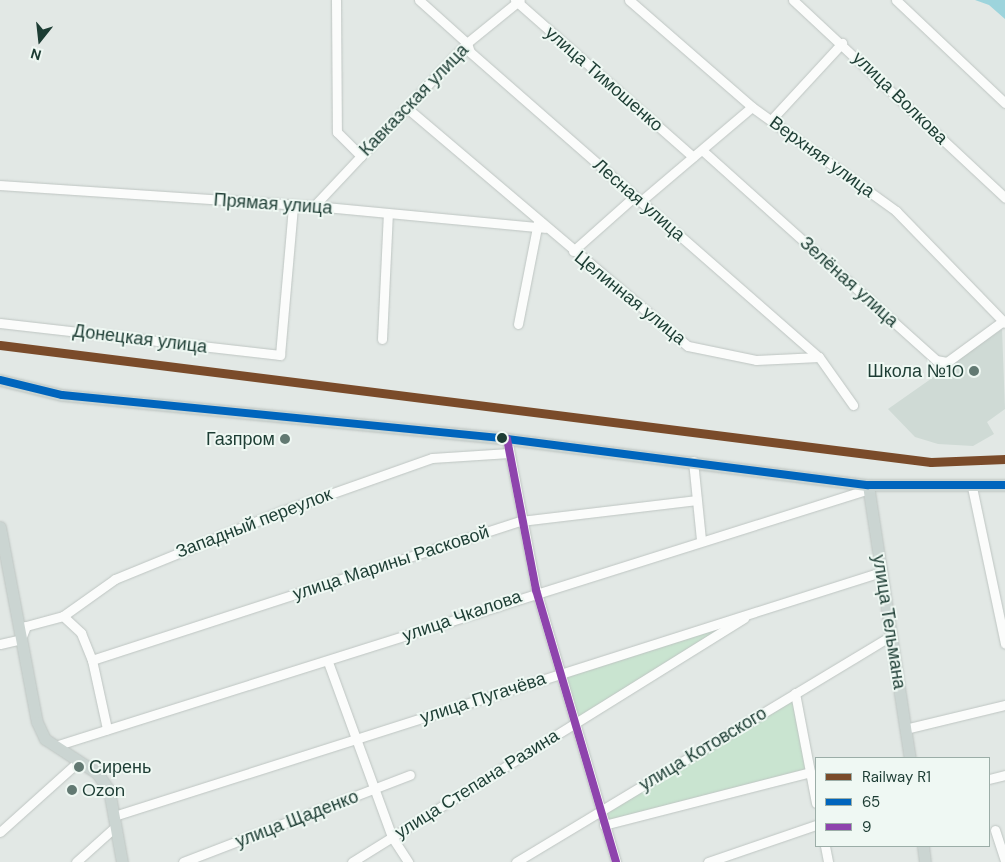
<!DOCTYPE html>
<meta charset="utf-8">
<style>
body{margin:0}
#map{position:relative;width:1005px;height:862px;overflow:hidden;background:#e2e8e5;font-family:"DM Sans",sans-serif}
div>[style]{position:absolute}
.built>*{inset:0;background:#cfdad5}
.green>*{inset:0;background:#c9e4d0}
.water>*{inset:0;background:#9dd4dc}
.roads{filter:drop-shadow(0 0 1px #bec5c2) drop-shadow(0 0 1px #bec5c2)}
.minor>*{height:9px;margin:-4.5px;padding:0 4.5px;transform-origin:4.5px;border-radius:4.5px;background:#fbfcfb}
.major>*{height:11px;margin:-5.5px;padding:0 5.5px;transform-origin:5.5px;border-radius:5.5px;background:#cbd5d2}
.bus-1>*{height:8px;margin:-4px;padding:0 4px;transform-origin:4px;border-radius:4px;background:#0065bd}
.bus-2>*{height:8px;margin:-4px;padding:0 4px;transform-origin:4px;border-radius:4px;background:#8e44ad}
.rail-1>*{height:9px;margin:-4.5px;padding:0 4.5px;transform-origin:4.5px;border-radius:4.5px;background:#7a4b2a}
.dots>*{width:14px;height:14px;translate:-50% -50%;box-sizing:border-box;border:2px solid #eff8f3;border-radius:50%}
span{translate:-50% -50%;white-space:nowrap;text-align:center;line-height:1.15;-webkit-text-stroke:4px #eff8f3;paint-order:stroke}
.street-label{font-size:18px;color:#1d3d34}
.poi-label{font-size:18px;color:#1d3d34}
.right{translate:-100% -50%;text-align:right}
.left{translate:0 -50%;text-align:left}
.legend{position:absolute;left:815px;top:757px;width:175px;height:90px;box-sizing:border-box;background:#eff8f3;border:1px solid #9bada7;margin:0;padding:6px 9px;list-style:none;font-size:15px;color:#1d3d34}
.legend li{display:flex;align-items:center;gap:10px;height:25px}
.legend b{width:25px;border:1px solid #9bada7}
.north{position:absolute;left:15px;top:15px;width:50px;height:50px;-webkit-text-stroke:4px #eff8f3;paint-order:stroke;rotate:196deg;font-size:14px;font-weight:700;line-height:20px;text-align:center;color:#1d3d34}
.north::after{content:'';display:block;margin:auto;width:18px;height:22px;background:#1d3d34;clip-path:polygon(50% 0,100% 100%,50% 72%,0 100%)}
</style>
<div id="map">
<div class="built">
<div style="clip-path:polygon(1002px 329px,1005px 409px,987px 422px,994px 434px,973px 446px,938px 444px,915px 437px,888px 409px)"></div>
</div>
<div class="green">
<div style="clip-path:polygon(755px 611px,576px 723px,560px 670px)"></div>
<div style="clip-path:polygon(795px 693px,810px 772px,604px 825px,601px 811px)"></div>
</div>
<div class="water">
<div style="clip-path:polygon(975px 0,1005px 0,1005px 19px,989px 5px)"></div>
</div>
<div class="roads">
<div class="minor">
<div style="left:336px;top:0;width:132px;rotate:89.6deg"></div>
<div style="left:337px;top:132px;width:34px;rotate:45deg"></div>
<div style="left:419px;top:0;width:64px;rotate:41.9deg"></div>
<div style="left:467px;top:43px;width:9px;rotate:72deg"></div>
<div style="left:470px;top:52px;width:463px;rotate:41.2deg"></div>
<div style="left:819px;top:357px;width:59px;rotate:54.7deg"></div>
<div style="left:515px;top:0;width:237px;rotate:41.4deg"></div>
<div style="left:629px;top:0;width:163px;rotate:41deg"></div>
<div style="left:752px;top:107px;width:178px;rotate:35.8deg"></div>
<div style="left:896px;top:211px;width:156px;rotate:45.8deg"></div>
<div style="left:793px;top:0;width:290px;rotate:43deg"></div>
<div style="left:896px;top:0;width:150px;rotate:43.4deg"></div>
<div style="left:407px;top:108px;width:368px;rotate:40.3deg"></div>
<div style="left:688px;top:346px;width:69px;rotate:11.6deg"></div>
<div style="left:756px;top:360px;width:63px;rotate:-2.7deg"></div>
<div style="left:771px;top:120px;width:105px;rotate:-47.3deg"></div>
<div style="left:702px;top:150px;width:314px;rotate:41.9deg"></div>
<div style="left:936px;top:360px;width:11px;rotate:10deg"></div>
<div style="left:947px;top:362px;width:69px;rotate:-36.2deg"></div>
<div style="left:0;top:185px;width:315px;rotate:3.8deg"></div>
<div style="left:314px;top:206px;width:232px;rotate:5.4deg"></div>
<div style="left:641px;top:201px;width:145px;rotate:-40.3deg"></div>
<div style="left:314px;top:206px;width:224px;rotate:-46.8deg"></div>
<div style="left:467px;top:43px;width:68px;rotate:-39.1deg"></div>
<div style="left:573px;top:251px;width:83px;rotate:-41.6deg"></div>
<div style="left:0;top:323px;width:282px;rotate:6.5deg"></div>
<div style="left:280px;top:355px;width:150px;rotate:-85deg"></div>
<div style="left:518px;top:324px;width:104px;rotate:-78.9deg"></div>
<div style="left:382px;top:339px;width:125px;rotate:-87.3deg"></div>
<div style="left:507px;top:439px;width:154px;rotate:79.1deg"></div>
<div style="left:536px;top:590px;width:284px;rotate:73.6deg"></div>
<div style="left:693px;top:461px;width:79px;rotate:84.2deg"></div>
<div style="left:972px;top:487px;width:160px;rotate:78.1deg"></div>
<div style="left:63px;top:616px;width:25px;rotate:43deg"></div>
<div style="left:81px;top:633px;width:29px;rotate:68deg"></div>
<div style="left:92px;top:660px;width:71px;rotate:77.7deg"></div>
<div style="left:0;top:644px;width:22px;rotate:-13deg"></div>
<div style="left:21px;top:639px;width:14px;rotate:-69deg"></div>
<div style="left:26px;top:626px;width:38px;rotate:-15deg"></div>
<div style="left:63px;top:616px;width:64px;rotate:-35.4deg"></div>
<div style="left:115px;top:579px;width:180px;rotate:-22.2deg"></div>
<div style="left:282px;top:511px;width:159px;rotate:-19.5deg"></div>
<div style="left:432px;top:458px;width:77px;rotate:-3.7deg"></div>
<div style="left:92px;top:660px;width:451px;rotate:-18deg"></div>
<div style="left:521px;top:521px;width:177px;rotate:-6.8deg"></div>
<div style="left:328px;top:662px;width:186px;rotate:69.9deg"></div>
<div style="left:392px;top:837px;width:30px;rotate:57deg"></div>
<div style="left:795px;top:693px;width:112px;rotate:79.2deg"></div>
<div style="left:905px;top:729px;width:103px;rotate:-13.5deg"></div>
<div style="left:55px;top:746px;width:854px;rotate:-17.52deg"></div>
<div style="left:989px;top:779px;width:16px;rotate:-14deg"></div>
<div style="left:114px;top:816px;width:805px;rotate:-17.65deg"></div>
<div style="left:604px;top:825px;width:213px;rotate:-14.4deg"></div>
<div style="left:995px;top:830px;width:33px;rotate:72deg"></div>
<div style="left:0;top:832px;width:106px;rotate:-41.9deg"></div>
<div style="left:825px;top:846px;width:16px;rotate:79deg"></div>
<div style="left:76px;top:862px;width:52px;rotate:-41.9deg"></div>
<div style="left:183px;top:862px;width:243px;rotate:-21deg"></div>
<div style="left:352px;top:862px;width:462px;rotate:-31.9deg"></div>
<div style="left:516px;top:862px;width:438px;rotate:-31.1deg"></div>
<div style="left:708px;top:862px;width:114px;rotate:-18.9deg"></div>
</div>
<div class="major">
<div style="left:0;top:380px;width:64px;rotate:13.6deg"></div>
<div style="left:62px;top:395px;width:447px;rotate:5.6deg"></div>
<div style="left:507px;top:439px;width:364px;rotate:7.3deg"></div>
<div style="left:868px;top:485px;width:137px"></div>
<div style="left:868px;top:485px;width:276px;rotate:81.3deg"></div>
<div style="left:0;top:527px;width:198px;rotate:79.3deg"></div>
<div style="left:37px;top:722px;width:19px;rotate:65deg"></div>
<div style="left:45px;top:739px;width:62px;rotate:33.2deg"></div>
<div style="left:97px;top:773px;width:21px;rotate:55deg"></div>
<div style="left:109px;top:790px;width:73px;rotate:79.8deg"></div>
<div style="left:923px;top:846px;width:16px;rotate:83deg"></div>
</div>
</div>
<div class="bus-1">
<div style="left:0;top:380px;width:64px;rotate:13.6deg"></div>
<div style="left:62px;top:395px;width:447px;rotate:5.6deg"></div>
<div style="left:507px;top:439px;width:364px;rotate:7.3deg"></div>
<div style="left:868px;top:485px;width:137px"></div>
</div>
<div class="bus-2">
<div style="left:507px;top:439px;width:154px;rotate:79.1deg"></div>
<div style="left:536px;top:590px;width:284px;rotate:73.6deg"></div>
</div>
<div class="rail-1">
<div style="left:0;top:345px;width:938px;rotate:7.16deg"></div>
<div style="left:931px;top:462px;width:74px;rotate:-2.3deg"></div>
</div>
<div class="dots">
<div style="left:974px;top:371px;background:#627972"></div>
<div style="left:502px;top:438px;background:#1d3d34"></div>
<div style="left:285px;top:439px;background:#627972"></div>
<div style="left:79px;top:767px;background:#627972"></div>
<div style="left:72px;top:790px;background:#627972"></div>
</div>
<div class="street-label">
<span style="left:604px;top:79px;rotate:41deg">улица Тимошенко</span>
<span style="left:900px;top:98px;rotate:44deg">улица Волкова</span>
<span style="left:414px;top:100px;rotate:-46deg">Кавказская улица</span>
<span style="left:822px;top:157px;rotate:36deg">Верхняя улица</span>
<span style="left:639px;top:200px;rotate:41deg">Лесная улица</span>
<span style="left:273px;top:204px;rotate:4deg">Прямая улица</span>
<span style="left:849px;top:282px;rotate:42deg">Зелёная улица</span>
<span style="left:630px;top:298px;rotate:39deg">Целинная улица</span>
<span style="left:140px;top:339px;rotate:7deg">Донецкая улица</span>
<span style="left:254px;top:523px;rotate:-21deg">Западный переулок</span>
<span style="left:391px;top:563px;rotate:-18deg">улица Марины Расковой</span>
<span style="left:462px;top:616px;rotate:-19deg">улица Чкалова</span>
<span style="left:889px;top:622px;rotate:81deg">улица Тельмана</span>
<span style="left:483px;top:698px;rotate:-18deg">улица Пугачёва</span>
<span style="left:703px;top:749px;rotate:-31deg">улица Котовского</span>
<span style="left:477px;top:784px;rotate:-32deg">улица Степана Разина</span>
<span style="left:297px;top:819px;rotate:-21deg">улица Щаденко</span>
</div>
<div class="poi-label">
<span class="right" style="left:964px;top:371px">Школа №10</span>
<span class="right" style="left:275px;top:439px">Газпром</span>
<span class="left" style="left:89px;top:767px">Сирень</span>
<span class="left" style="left:82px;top:790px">Ozon</span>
</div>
<ul class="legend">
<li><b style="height:6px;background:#7a4b2a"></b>Railway R1</li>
<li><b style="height:6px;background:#0065bd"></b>65</li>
<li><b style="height:6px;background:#8e44ad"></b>9</li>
</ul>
<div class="north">N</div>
</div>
